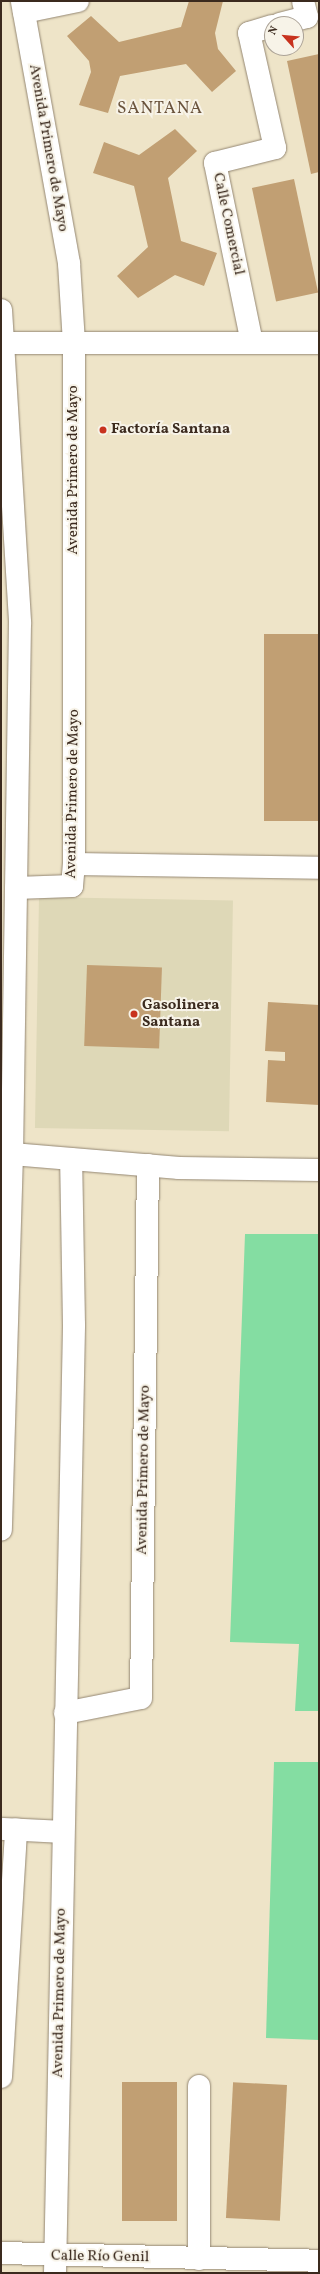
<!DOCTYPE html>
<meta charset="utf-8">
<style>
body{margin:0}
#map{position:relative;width:320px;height:2274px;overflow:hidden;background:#eee4c8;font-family:Vollkorn,serif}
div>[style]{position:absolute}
.built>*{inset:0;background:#ded8b7;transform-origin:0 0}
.green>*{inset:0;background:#84dda2}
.building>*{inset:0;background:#c19f73;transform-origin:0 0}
.roads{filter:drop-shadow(0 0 1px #948773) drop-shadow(0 0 1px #948773)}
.street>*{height:22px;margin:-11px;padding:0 11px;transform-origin:11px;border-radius:11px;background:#fff}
.secondary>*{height:22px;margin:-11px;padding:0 11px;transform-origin:11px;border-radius:11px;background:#fff}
.dots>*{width:11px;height:11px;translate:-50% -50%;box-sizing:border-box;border:2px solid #f7f3e8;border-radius:50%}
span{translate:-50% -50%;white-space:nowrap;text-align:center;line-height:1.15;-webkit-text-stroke:4px #f7f3e8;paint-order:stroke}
.street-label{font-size:15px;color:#3b2a1e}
.poi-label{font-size:15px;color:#3b2a1e;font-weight:700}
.left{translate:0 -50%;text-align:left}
.quarter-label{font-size:17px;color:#6a533c;letter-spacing:1px}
.frame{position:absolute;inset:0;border:2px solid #3b2a1e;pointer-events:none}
.north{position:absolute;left:264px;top:16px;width:40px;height:40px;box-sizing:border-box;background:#f7f3e8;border:1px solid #aca397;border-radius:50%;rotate:297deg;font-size:11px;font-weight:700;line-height:16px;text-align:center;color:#3b2a1e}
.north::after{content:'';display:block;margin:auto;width:14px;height:18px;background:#c8321e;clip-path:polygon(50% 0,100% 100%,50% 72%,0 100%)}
</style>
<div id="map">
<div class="built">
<div style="left:39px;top:897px;width:194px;height:231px;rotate:1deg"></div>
</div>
<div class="green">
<div style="clip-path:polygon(245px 1234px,319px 1234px,319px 1711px,295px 1711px,299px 1644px,230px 1642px)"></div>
<div style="clip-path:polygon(274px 1762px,319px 1762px,319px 2040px,266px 2038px)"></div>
</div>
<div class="building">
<div style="clip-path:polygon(189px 1px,223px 1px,215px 33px,218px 49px,236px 71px,212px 92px,186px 64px,120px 76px,108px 113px,79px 105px,91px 72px,89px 61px,67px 36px,91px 16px,119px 42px,181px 27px)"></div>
<div style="clip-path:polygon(319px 54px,319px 172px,311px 174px,287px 61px)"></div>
<div style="clip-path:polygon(175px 129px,197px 151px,168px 178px,181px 241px,217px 253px,204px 286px,175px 275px,138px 298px,117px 276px,148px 247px,134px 186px,93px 173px,104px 142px,139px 155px)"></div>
<div style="left:294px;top:179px;width:116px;height:43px;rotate:78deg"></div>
<div style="left:319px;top:634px;width:187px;height:55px;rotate:90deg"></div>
<div style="left:87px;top:965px;width:75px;height:81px;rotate:2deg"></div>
<div style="clip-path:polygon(268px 1002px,319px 1005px,319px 1105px,266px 1102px,268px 1060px,285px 1061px,285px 1052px,265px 1051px)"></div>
<div style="left:122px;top:2082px;width:55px;height:139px"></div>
<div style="left:287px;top:2085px;width:136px;height:54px;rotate:93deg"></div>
</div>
<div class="roads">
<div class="street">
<div style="left:24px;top:12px;width:55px;rotate:-11.5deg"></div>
<div style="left:280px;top:24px;width:28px;rotate:-15deg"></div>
<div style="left:307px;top:17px;width:16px;rotate:-104deg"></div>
<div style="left:4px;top:343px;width:315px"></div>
<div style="left:252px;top:343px;width:184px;rotate:-101.6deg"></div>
<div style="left:215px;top:163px;width:62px;rotate:-14deg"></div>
<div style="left:275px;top:148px;width:118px;rotate:-102.7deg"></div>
<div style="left:249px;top:33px;width:24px;rotate:-17deg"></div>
<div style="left:74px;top:864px;width:245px;rotate:0.9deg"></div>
<div style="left:16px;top:888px;width:56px;rotate:-2deg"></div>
<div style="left:72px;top:886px;width:22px;rotate:-85deg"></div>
<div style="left:74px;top:864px;width:521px;rotate:-90deg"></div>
<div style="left:74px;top:343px;width:80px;rotate:-93.6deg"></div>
<div style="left:69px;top:263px;width:266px;rotate:-100.2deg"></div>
<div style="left:12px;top:1154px;width:168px;rotate:4.8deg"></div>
<div style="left:179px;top:1168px;width:140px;rotate:0.8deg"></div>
<div style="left:65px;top:1713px;width:77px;rotate:-11.2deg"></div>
<div style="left:141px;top:1698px;width:533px;rotate:-89.25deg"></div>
<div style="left:2px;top:1829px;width:61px;rotate:2.8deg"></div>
<div style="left:1px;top:2077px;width:248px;rotate:-86.5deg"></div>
<div style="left:199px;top:2086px;width:173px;rotate:90deg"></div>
<div style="left:1px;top:2253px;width:318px;rotate:1.4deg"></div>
<div style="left:55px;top:2273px;width:948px;rotate:-88.85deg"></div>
<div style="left:74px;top:1325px;width:166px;rotate:-91deg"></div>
</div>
<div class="secondary">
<div style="left:1px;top:310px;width:314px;rotate:86.5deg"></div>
<div style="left:20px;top:623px;width:531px;rotate:90.86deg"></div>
<div style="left:12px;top:1154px;width:376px;rotate:91.7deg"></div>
</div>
</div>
<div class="dots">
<div style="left:103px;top:430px;background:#c8321e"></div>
<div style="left:134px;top:1014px;background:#c8321e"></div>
</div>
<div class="street-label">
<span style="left:48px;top:148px;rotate:80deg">Avenida Primero de Mayo</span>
<span style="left:228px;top:224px;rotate:78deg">Calle Comercial</span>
<span style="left:74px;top:470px;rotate:-90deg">Avenida Primero de Mayo</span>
<span style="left:73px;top:794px;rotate:-89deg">Avenida Primero de Mayo</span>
<span style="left:144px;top:1470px;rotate:-89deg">Avenida Primero de Mayo</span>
<span style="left:60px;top:1993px;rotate:-89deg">Avenida Primero de Mayo</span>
<span style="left:100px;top:2257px;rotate:1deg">Calle Río Genil</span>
</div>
<div class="poi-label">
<span class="left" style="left:111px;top:430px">Factoría Santana</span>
<span class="left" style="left:142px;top:1014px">Gasolinera<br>Santana</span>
</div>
<div class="quarter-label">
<span style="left:160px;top:109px">SANTANA</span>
</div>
<div class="frame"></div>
<div class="north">N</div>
</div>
